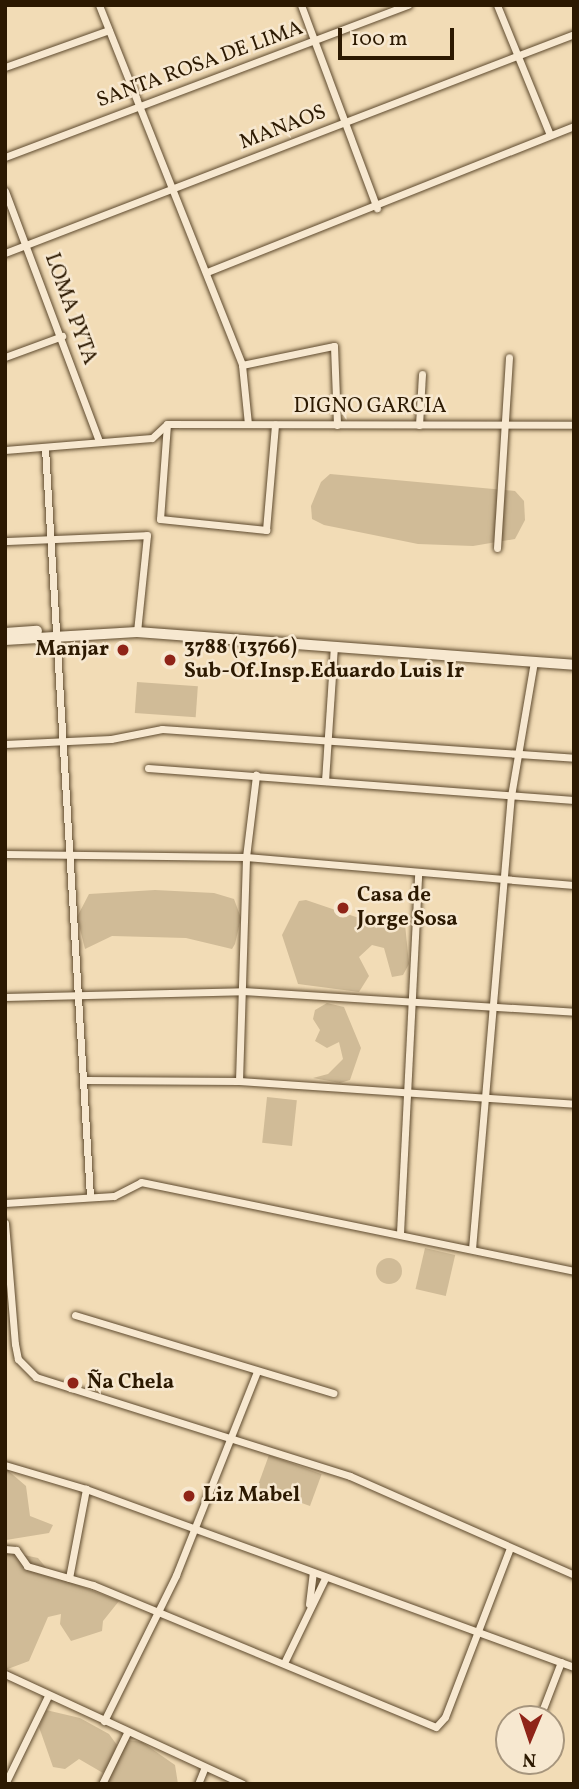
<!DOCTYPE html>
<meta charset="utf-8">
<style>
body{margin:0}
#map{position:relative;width:579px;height:1789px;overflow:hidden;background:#f2dcb6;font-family:Vollkorn,serif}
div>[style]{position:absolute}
.green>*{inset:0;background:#d0bb97;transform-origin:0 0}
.round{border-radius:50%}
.roads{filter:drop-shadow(0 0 2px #5e4a2e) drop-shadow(0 0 2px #5e4a2e)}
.street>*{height:7px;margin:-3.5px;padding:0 3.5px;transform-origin:3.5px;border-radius:3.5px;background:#f7e8d0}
.secondary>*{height:10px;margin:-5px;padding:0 5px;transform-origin:5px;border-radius:5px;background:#f7e8d0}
.dots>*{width:19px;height:19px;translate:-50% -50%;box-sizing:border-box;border:4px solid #f7e8d0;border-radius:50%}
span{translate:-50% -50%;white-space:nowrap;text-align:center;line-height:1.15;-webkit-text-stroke:5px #f7e8d0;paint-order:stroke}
.street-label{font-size:21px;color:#2c1901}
.poi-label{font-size:21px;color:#2c1901;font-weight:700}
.left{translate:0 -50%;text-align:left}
.right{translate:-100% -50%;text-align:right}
.frame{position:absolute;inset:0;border:7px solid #2c1901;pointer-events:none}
.north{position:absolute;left:495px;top:1705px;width:70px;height:70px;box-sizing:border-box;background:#f7e8d0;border:2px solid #a6957d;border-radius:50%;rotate:182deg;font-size:19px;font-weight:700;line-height:28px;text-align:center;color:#2c1901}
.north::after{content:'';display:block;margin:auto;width:24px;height:32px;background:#8f2418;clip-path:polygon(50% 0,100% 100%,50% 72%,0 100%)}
.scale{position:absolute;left:338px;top:28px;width:116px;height:32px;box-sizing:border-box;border:4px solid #2c1901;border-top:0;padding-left:9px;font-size:21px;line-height:24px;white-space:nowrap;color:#2c1901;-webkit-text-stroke:5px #f7e8d0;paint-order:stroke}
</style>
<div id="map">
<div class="green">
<div style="clip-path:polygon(330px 474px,515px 491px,524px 501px,525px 520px,515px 539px,473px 546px,418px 544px,324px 525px,312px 519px,311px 506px,321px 482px)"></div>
<div style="left:137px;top:682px;width:61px;height:31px;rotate:4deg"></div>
<div style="clip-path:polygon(155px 890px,214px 893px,234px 899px,241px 918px,235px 944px,232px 949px,186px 938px,112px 936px,85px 949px,77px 917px,89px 894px)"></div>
<div style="clip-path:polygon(306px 900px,356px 917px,405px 924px,409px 964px,403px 975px,392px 977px,384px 948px,372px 945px,359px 957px,369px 976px,359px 992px,298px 984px,282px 935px,299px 901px)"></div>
<div style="clip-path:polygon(327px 1003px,344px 1007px,361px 1048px,350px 1080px,340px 1083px,313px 1078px,328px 1074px,343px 1059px,339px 1042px,327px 1048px,315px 1041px,320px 1030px,313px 1019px,315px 1010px)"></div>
<div style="left:267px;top:1097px;width:30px;height:46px;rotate:6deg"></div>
<div style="left:425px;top:1248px;width:31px;height:42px;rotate:13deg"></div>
<div class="round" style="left:376px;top:1258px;width:26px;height:26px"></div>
<div style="left:269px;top:1455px;width:56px;height:34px;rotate:20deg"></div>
<div style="clip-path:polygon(5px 1468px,26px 1486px,30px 1516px,53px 1525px,49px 1533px,6px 1540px)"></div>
<div style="clip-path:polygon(5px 1551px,38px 1558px,52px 1575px,119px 1601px,103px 1621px,102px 1631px,71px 1641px,60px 1624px,61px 1614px,48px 1617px,29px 1661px,5px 1670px)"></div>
<div style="clip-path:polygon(46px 1710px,80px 1718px,109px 1734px,117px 1745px,115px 1754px,128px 1740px,142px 1742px,175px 1765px,178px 1784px,108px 1784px,113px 1759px,103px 1773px,79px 1759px,65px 1769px,53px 1767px,39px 1727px)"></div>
</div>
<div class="roads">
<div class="street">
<div style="left:99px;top:5px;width:387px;rotate:68.3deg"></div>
<div style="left:242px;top:365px;width:59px;rotate:84.2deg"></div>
<div style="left:301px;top:5px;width:217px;rotate:69.5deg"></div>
<div style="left:497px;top:5px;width:140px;rotate:67.8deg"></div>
<div style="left:5px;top:67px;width:110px;rotate:-19.6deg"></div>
<div style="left:5px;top:157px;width:431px;rotate:-20.7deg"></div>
<div style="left:5px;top:191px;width:267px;rotate:69.4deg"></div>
<div style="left:5px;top:253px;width:610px;rotate:-21.05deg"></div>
<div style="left:207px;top:272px;width:395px;rotate:-21.7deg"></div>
<div style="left:5px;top:357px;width:61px;rotate:-20.2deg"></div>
<div style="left:242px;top:365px;width:94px;rotate:-11.7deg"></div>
<div style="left:334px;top:346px;width:79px;rotate:87.8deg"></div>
<div style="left:167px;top:424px;width:407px;rotate:0.1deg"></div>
<div style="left:167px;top:424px;width:95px;rotate:94.2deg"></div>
<div style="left:160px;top:519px;width:107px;rotate:5.9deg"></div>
<div style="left:266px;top:530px;width:106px;rotate:-85.1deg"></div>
<div style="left:419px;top:425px;width:51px;rotate:-86.6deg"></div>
<div style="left:45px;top:448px;width:750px;rotate:86.56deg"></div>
<div style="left:5px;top:450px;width:147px;rotate:-4.7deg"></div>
<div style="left:152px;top:438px;width:19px;rotate:-43deg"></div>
<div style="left:5px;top:541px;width:142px;rotate:-2.4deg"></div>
<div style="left:147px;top:535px;width:98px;rotate:95.9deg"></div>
<div style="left:497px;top:548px;width:191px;rotate:-86.4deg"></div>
<div style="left:5px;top:744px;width:106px;rotate:-2.7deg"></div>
<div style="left:111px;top:739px;width:52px;rotate:-11.1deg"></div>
<div style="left:162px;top:729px;width:413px;rotate:4deg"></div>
<div style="left:148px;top:768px;width:427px;rotate:4.3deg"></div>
<div style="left:325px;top:781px;width:135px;rotate:-86.2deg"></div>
<div style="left:5px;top:854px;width:241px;rotate:0.7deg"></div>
<div style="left:246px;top:857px;width:329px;rotate:4.9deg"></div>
<div style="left:5px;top:997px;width:238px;rotate:-1.4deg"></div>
<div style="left:243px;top:991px;width:332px;rotate:3.6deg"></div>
<div style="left:86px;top:1080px;width:153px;rotate:0.4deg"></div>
<div style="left:239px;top:1081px;width:336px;rotate:3.9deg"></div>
<div style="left:239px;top:1081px;width:224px;rotate:-88.2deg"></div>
<div style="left:246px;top:857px;width:83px;rotate:-83deg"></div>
<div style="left:5px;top:1203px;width:109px;rotate:-3.7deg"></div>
<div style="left:114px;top:1196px;width:30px;rotate:-27deg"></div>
<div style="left:141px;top:1182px;width:442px;rotate:11.6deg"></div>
<div style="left:5px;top:1223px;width:121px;rotate:85.3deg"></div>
<div style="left:15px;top:1344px;width:15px;rotate:79deg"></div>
<div style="left:18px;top:1359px;width:25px;rotate:45deg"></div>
<div style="left:36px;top:1377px;width:329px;rotate:17.5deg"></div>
<div style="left:350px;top:1476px;width:245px;rotate:23.8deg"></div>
<div style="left:400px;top:1233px;width:360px;rotate:-87.1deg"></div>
<div style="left:472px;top:1249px;width:455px;rotate:-85.1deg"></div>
<div style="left:511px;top:796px;width:136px;rotate:-80.3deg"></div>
<div style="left:75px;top:1315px;width:270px;rotate:16.8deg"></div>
<div style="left:5px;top:1465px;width:84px;rotate:16.5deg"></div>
<div style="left:86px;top:1489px;width:519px;rotate:20.04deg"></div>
<div style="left:5px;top:1549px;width:11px;rotate:5deg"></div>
<div style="left:16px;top:1550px;width:19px;rotate:55deg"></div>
<div style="left:27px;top:1566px;width:69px;rotate:16.1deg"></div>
<div style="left:93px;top:1585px;width:371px;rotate:22.5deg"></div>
<div style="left:436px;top:1727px;width:13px;rotate:-48deg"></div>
<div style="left:445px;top:1717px;width:179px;rotate:-69deg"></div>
<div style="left:69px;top:1578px;width:91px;rotate:-79.2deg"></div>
<div style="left:309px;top:1604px;width:31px;rotate:-83deg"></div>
<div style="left:284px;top:1663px;width:94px;rotate:-64.2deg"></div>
<div style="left:5px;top:1674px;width:262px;rotate:24.8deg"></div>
<div style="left:539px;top:1719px;width:61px;rotate:-68.9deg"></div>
<div style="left:104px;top:1721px;width:163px;rotate:-63.7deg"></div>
<div style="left:176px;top:1575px;width:219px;rotate:-68.3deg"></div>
<div style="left:522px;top:1764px;width:3px;rotate:-72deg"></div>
<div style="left:5px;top:1784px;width:98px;rotate:-64deg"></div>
<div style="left:102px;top:1784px;width:57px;rotate:-63.9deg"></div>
<div style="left:198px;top:1784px;width:18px;rotate:-68deg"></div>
</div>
<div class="secondary">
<div style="left:5px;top:633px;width:32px;rotate:-4deg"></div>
<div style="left:5px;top:640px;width:132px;rotate:-3.5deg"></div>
<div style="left:137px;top:632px;width:438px;rotate:4.3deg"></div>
</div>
</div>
<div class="dots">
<div style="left:123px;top:650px;background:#8f2418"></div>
<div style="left:170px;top:660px;background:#8f2418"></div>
<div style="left:343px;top:908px;background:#8f2418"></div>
<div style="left:73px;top:1383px;background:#8f2418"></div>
<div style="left:189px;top:1496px;background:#8f2418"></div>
</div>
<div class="street-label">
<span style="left:200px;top:65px;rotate:-20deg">SANTA ROSA DE LIMA</span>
<span style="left:283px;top:128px;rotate:-21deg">MANAOS</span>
<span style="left:70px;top:309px;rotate:70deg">LOMA PYTA</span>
<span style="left:370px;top:407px">DIGNO GARCIA</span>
</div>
<div class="poi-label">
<span class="left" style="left:184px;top:660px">3788 (13766)<br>Sub-Of.Insp.Eduardo Luis Ir</span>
<span class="right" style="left:109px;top:650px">Manjar</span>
<span class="left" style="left:357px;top:908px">Casa de<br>Jorge Sosa</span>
<span class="left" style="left:87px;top:1383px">Ña Chela</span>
<span class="left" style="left:203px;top:1496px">Liz Mabel</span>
</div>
<div class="frame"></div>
<div class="north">N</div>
<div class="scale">100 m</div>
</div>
